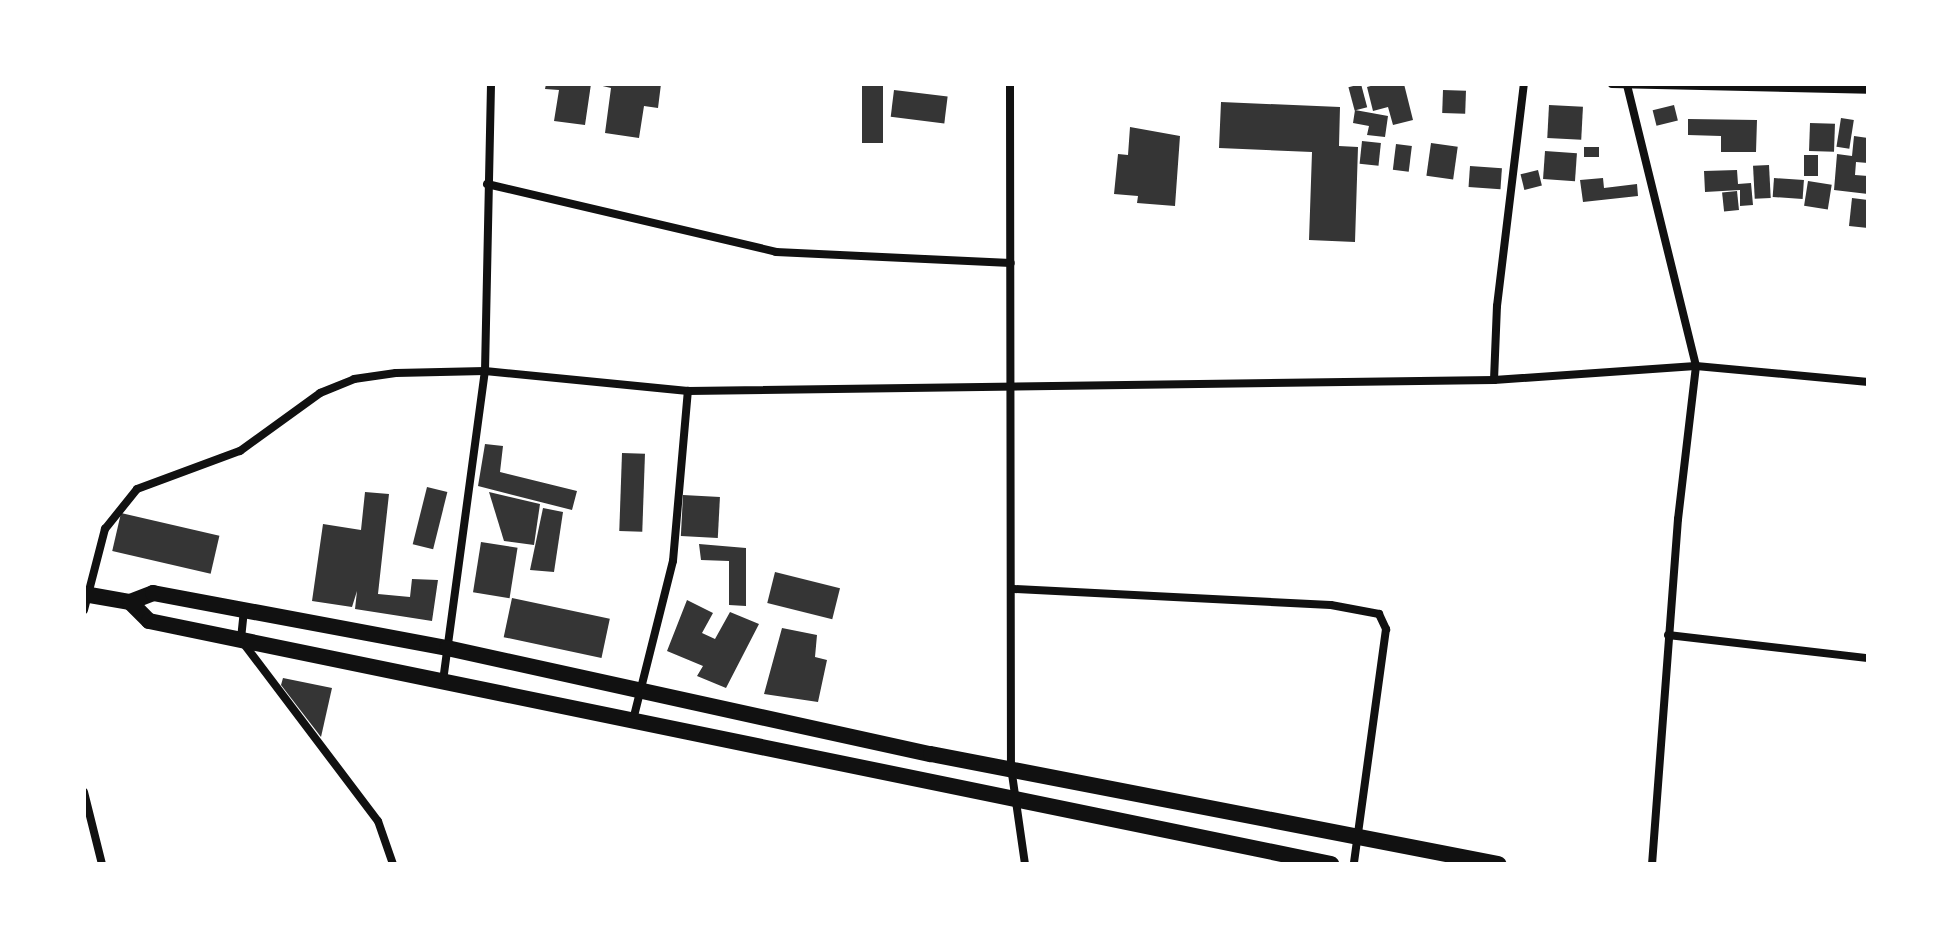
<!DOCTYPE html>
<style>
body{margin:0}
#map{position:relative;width:1952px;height:948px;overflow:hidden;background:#fff;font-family:"Archivo Narrow",sans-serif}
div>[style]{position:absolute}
.building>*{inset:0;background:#353535;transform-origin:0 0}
.minor>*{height:8px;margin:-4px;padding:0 4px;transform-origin:4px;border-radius:4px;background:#111}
.trunk>*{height:16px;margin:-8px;padding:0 8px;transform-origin:8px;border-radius:8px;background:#111}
span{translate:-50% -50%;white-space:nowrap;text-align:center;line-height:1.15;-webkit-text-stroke:6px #fff;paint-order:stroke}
.frame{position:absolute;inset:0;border:86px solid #fff;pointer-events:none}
</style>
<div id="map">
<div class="building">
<div style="clip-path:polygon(546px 84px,591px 84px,585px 125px,554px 121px,559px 90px,545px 89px)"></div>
<div style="clip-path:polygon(594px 84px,661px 84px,658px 108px,644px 106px,639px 138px,605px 133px,611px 88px)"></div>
<div style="left:862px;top:84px;width:21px;height:59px"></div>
<div style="left:1361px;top:84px;width:24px;height:13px;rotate:75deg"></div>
<div style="clip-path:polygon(1378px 84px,1404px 84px,1413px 120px,1393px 125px,1388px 107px,1373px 111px,1367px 87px)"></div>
<div style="left:894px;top:90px;width:54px;height:27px;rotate:7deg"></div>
<div style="left:1443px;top:90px;width:23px;height:23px;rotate:2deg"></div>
<div style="clip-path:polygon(1221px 102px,1340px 107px,1339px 146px,1358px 147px,1355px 242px,1309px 240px,1312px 152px,1219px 148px)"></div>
<div style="left:1549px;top:105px;width:34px;height:33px;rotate:3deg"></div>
<div style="left:1674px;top:105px;width:16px;height:22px;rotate:76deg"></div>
<div style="clip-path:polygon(1355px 110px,1388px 116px,1385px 137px,1367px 135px,1369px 126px,1353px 123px)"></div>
<div style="left:1841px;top:118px;width:13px;height:29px;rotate:9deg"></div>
<div style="clip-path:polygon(1688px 119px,1757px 120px,1756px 152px,1721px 152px,1721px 136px,1688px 135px)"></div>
<div style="left:1810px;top:123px;width:25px;height:28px;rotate:2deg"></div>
<div style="clip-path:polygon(1130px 127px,1180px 136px,1175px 206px,1137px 203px,1138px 196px,1114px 194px,1118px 154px,1128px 155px)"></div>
<div style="clip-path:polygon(1854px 136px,1868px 138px,1868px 163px,1856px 162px,1855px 175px,1868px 176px,1868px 194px,1834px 190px,1837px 154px,1852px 156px)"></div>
<div style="left:1362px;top:141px;width:19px;height:23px;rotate:6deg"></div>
<div style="left:1431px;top:143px;width:27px;height:33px;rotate:8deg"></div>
<div style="left:1396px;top:144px;width:16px;height:26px;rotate:7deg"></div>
<div style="left:1584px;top:147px;width:15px;height:10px"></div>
<div style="left:1545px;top:151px;width:32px;height:28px;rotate:4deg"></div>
<div style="left:1804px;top:155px;width:14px;height:21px"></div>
<div style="left:1769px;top:165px;width:33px;height:16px;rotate:87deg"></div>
<div style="left:1470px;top:166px;width:32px;height:21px;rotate:4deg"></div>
<div style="left:1538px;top:170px;width:16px;height:18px;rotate:76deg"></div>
<div style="clip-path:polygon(1737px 170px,1738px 184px,1751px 183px,1753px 205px,1740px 206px,1740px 190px,1705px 192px,1704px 171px)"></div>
<div style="clip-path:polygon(1603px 178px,1604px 188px,1637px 184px,1638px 196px,1583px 202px,1580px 180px)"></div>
<div style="left:1774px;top:178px;width:30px;height:19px;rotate:4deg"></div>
<div style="left:1808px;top:181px;width:24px;height:25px;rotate:9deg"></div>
<div style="left:1737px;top:191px;width:19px;height:15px;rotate:84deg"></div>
<div style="clip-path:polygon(1852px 198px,1868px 200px,1868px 228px,1849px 226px)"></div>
<div style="clip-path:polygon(485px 444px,503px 446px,500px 472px,577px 491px,572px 510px,478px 486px)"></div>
<div style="left:622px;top:453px;width:23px;height:78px;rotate:2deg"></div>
<div style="left:427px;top:487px;width:21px;height:59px;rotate:14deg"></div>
<div style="clip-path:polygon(365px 492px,389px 494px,378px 594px,410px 597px,412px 579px,438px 580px,432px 621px,355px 609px,357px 591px,352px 607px,312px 601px,323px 524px,361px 530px)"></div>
<div style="clip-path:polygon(489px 492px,540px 504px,534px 545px,504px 541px)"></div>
<div style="left:683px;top:495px;width:37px;height:41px;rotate:3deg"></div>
<div style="clip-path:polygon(543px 508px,563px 512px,554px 572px,530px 570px)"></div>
<div style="left:121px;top:513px;width:101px;height:39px;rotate:13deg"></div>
<div style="left:481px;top:542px;width:37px;height:51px;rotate:9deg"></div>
<div style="clip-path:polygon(699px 544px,746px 548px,746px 606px,729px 605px,729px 561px,701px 560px)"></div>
<div style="left:775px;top:572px;width:67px;height:32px;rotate:14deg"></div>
<div style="left:512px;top:598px;width:100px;height:40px;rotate:12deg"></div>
<div style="clip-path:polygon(687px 600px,713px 613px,702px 633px,715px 639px,730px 612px,759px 624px,726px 688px,697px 676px,703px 666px,667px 651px)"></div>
<div style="clip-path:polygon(782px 628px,817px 635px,815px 657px,827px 660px,818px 702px,764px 694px)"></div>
<div style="clip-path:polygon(283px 678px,332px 688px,321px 737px,281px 685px)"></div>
</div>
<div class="minor">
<div style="left:1010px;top:84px;width:683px;rotate:89.92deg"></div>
<div style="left:1011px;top:767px;width:98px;rotate:81.8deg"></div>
<div style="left:1612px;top:84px;width:256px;rotate:1.3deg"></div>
<div style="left:1627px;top:85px;width:289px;rotate:76.2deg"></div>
<div style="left:1696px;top:366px;width:154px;rotate:96.7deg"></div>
<div style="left:1678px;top:519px;width:346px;rotate:94.3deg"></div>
<div style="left:487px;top:184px;width:297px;rotate:13.2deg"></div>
<div style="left:776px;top:252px;width:235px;rotate:2.7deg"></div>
<div style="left:1494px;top:380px;width:74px;rotate:-87.7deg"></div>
<div style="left:1497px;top:306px;width:224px;rotate:-83.1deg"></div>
<div style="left:1014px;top:589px;width:317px;rotate:2.9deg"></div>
<div style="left:1331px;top:605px;width:49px;rotate:10.6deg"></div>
<div style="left:1379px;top:614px;width:17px;rotate:65deg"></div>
<div style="left:1386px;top:629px;width:237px;rotate:97.8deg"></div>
<div style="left:84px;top:610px;width:84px;rotate:-75.5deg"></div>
<div style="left:105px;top:529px;width:51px;rotate:-51.3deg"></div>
<div style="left:137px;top:489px;width:110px;rotate:-20.3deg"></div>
<div style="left:240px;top:451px;width:99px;rotate:-35.9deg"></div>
<div style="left:320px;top:393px;width:37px;rotate:-22deg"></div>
<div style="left:354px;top:379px;width:42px;rotate:-8.1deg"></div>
<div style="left:396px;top:373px;width:89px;rotate:-1.3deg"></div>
<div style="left:485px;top:371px;width:204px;rotate:5.6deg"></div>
<div style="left:688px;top:391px;width:806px;rotate:-0.78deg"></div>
<div style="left:1494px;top:380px;width:202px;rotate:-4deg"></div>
<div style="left:1696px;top:366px;width:173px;rotate:5.3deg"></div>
<div style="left:244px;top:610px;width:30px;rotate:96deg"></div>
<div style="left:241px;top:640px;width:227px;rotate:52.9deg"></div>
<div style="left:378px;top:821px;width:46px;rotate:70.8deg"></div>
<div style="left:1668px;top:635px;width:201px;rotate:6.6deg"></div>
<div style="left:443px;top:681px;width:313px;rotate:-82.3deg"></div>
<div style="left:485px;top:371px;width:287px;rotate:-88.8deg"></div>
<div style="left:633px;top:720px;width:164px;rotate:-75.9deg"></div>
<div style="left:673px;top:561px;width:171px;rotate:-85deg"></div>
<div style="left:84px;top:792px;width:74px;rotate:76deg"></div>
</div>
<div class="trunk">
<div style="left:84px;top:594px;width:47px;rotate:9.9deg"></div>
<div style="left:130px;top:602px;width:25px;rotate:-21deg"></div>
<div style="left:153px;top:593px;width:299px;rotate:10.6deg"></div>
<div style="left:447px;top:648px;width:495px;rotate:12.4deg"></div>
<div style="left:931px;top:754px;width:578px;rotate:10.98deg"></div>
<div style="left:130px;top:602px;width:27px;rotate:45deg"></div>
<div style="left:149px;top:621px;width:1207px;rotate:11.62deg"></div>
</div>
<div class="frame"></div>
</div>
